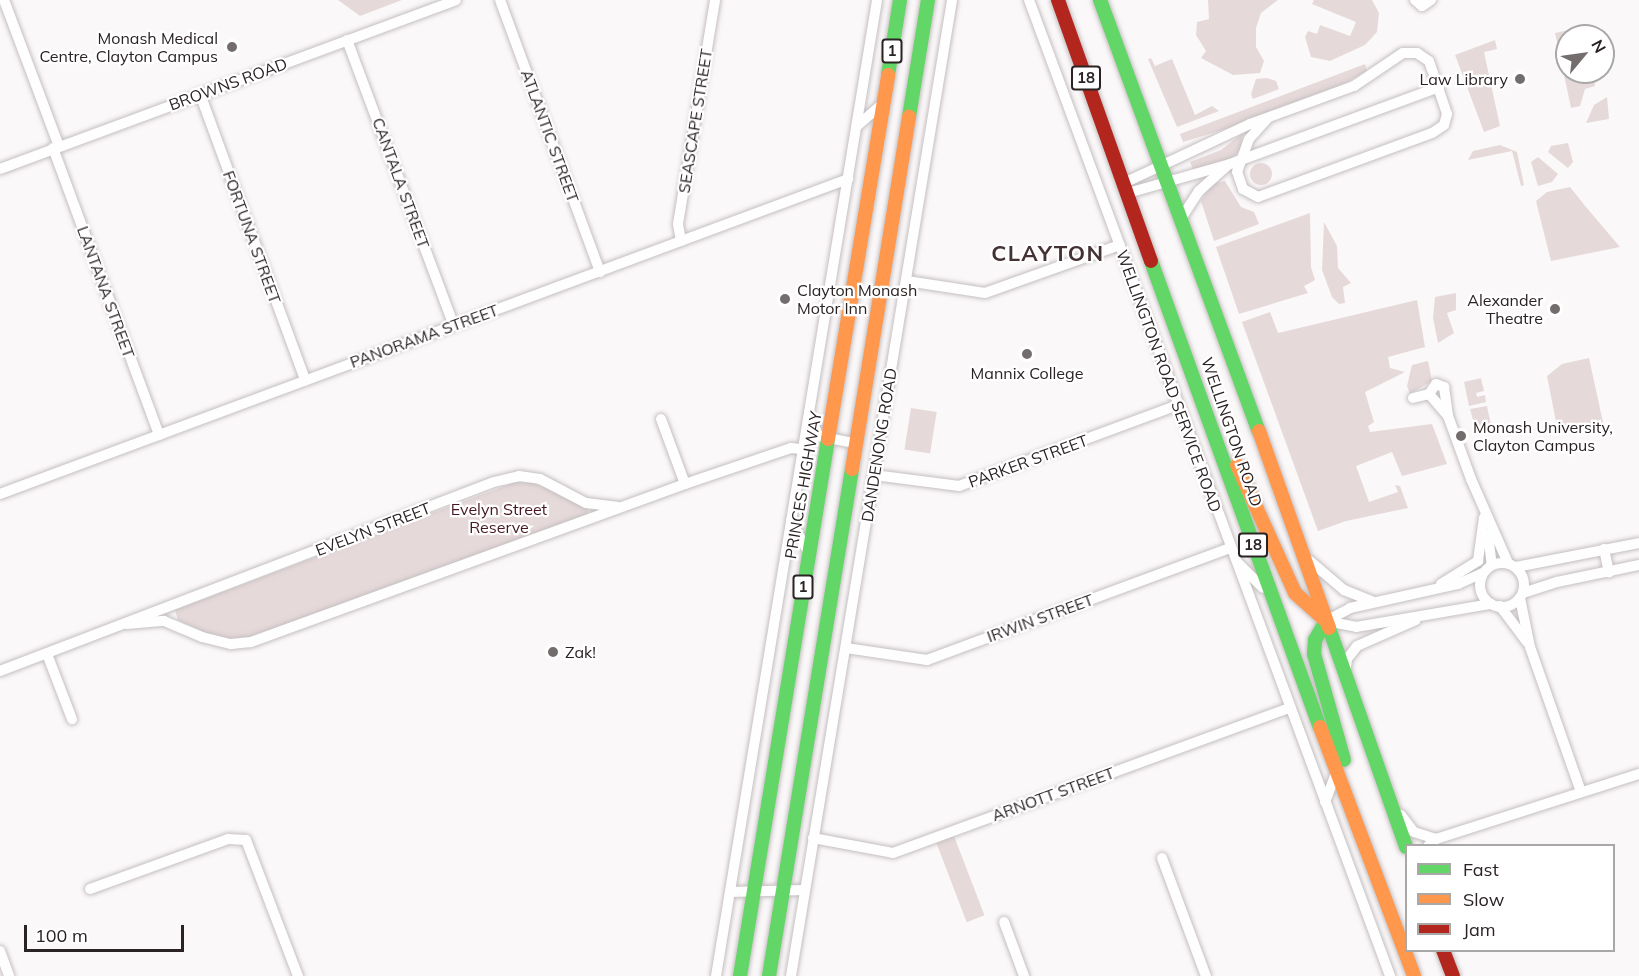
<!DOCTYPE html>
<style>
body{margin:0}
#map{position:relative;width:1639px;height:976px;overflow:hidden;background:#fbf8f9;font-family:Mulish,sans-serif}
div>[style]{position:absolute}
.green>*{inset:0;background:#e6d9da;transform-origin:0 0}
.round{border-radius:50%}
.roads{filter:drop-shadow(0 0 2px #c4bfc0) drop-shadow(0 0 2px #c4bfc0)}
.street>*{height:10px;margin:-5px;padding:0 5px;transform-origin:5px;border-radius:5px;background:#fefefe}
.street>.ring{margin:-5px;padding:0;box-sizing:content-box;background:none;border:10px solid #fefefe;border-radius:50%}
.fast>*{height:14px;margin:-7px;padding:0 7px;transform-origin:7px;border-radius:7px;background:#63d668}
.slow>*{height:14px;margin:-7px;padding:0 7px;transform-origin:7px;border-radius:7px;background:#ff974d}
.jam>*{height:14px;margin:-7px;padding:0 7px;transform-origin:7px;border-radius:7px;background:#b3261e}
.dots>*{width:16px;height:16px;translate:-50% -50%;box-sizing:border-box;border:3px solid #fff;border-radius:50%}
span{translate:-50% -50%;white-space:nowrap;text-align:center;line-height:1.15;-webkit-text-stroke:4.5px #fff;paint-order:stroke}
.shield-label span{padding:2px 4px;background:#fff;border:2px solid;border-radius:4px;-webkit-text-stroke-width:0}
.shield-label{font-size:15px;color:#2b2223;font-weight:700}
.poi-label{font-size:16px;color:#2b2223}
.right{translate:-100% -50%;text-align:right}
.left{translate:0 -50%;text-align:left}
.street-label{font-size:16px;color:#2b2223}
.park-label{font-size:16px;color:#451720}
.district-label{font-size:22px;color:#433133;font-weight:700;letter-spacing:1.5px}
.legend{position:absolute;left:1405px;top:844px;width:210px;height:108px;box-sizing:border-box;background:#fff;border:2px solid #aaa7a7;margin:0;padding:8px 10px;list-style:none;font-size:18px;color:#2b2223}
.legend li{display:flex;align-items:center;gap:12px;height:30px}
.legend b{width:30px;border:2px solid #aaa7a7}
.north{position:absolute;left:1555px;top:24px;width:60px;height:60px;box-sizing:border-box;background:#fff;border:2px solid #aaa7a7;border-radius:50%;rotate:61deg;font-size:16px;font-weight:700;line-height:24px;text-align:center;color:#2b2223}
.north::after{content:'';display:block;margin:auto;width:21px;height:27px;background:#746d6e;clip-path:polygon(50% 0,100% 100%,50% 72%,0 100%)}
.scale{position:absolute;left:24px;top:925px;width:160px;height:27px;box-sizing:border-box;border:3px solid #2b2223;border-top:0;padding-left:8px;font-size:18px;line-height:21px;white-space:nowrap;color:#2b2223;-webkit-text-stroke:4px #fff;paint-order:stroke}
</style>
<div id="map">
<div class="green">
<div style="clip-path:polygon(338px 0,402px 0,360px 16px)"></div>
<div style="clip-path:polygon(1208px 0,1278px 0,1261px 13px,1256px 28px,1256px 47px,1264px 61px,1260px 73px,1233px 75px,1201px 58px,1206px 51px,1196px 35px,1197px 22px,1209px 19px)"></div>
<div style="clip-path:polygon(1314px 0,1372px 0,1379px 13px,1377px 32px,1365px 45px,1330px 61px,1311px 57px,1305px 37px,1308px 31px,1317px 34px,1320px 25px,1350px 36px,1356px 22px,1312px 4px)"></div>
<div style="clip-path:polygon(1583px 27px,1585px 36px,1567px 36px,1567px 72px,1593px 72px,1595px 86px,1585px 89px,1580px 106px,1571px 108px,1555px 33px)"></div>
<div style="clip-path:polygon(1495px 40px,1497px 49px,1484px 52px,1500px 126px,1484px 132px,1455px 55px)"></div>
<div style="clip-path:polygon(1151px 58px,1155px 66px,1172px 59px,1195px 115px,1212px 106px,1219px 111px,1177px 127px,1148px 59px)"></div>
<div style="clip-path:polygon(1365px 64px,1367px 71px,1345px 83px,1239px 125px,1183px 142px,1180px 134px)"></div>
<div style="clip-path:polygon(1267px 78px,1276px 81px,1279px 89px,1253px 99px,1251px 94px,1256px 79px)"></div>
<div style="clip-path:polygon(1607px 97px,1609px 119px,1586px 123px,1594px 105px)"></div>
<div style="clip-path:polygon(1243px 133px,1240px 150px,1230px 160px,1193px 169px,1190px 162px,1221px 150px)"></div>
<div style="clip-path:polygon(1568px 143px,1573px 162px,1568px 168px,1548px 152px,1551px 146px)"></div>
<div style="clip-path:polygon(1500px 145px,1517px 152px,1524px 185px,1521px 186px,1512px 151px,1468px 160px,1473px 151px)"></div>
<div style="clip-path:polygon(1538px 157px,1558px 174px,1552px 182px,1538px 186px,1531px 162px)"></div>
<div class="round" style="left:1250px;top:163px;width:22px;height:22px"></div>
<div style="clip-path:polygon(1225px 181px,1241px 207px,1254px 212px,1259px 224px,1214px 241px,1201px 201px,1212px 184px)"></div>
<div style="clip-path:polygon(1570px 187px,1586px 207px,1620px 247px,1551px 261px,1536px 201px,1547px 192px)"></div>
<div style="clip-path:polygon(1310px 213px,1311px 267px,1315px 280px,1304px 286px,1308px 293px,1239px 314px,1216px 247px)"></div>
<div style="clip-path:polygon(1324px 222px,1337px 246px,1338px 268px,1351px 283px,1343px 287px,1345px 303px,1339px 304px,1332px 297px,1322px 270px)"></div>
<div style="clip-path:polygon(1456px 293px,1456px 310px,1447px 313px,1454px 333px,1438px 343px,1433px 318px,1435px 297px)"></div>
<div style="clip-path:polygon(1417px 300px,1425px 347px,1388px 357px,1390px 368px,1405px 372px,1365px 392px,1374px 422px,1368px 426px,1370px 432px,1432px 424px,1447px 464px,1402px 476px,1392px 452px,1356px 466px,1369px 502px,1398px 492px,1395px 485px,1400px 486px,1408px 508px,1346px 521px,1318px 531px,1242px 322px,1270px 312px,1278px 333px)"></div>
<div style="clip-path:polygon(1589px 358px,1604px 427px,1573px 434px,1570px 425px,1557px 427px,1547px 376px,1562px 364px)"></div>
<div style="clip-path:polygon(1428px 361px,1432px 381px,1410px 394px,1407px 386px,1412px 365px)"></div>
<div style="clip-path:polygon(1481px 378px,1484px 391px,1476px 393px,1477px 397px,1485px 395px,1486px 402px,1469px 406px,1464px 382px)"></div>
<div style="clip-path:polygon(1487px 406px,1492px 430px,1477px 434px,1470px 409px)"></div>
<div style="left:911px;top:408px;width:26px;height:42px;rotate:9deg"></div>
<div style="clip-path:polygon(515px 482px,532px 483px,552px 490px,588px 509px,587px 516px,256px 639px,236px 640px,209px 634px,178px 620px,175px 610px)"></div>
<div style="left:954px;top:836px;width:85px;height:19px;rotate:69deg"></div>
</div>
<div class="roads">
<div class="street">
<div style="left:4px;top:0;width:156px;rotate:69.4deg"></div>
<div style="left:500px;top:0;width:290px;rotate:69.8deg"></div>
<div style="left:1029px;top:0;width:1041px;rotate:69.7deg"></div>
<div style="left:1415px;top:0;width:9px;rotate:41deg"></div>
<div style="left:1422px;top:6px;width:11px;rotate:-34deg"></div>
<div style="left:347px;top:40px;width:305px;rotate:69.5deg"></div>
<div style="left:200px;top:94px;width:305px;rotate:69.8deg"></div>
<div style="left:857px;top:126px;width:33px;rotate:-41deg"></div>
<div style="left:53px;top:148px;width:306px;rotate:69.7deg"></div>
<div style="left:0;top:169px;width:486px;rotate:-20.3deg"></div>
<div style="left:1124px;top:183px;width:139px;rotate:-25.1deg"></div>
<div style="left:1250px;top:124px;width:111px;rotate:-20.1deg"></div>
<div style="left:1354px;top:86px;width:59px;rotate:-34deg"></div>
<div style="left:1403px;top:53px;width:14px"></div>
<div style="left:1417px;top:53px;width:14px;rotate:34deg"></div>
<div style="left:1429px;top:61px;width:56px;rotate:71.2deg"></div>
<div style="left:1447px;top:114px;width:11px;rotate:105deg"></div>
<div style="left:1444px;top:125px;width:14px;rotate:146deg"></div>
<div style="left:1432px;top:133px;width:185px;rotate:159.8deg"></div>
<div style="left:1258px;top:197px;width:17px;rotate:-152deg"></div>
<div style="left:1243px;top:189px;width:18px;rotate:-109deg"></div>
<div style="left:1237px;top:172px;width:35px;rotate:-70deg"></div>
<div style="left:1249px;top:139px;width:27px;rotate:-48deg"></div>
<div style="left:1128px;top:193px;width:106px;rotate:-15.9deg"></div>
<div style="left:1230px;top:164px;width:223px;rotate:-20.2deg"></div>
<div style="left:1182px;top:217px;width:31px;rotate:-57deg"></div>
<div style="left:1199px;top:191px;width:38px;rotate:-42deg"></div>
<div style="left:681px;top:241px;width:17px;rotate:-100deg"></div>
<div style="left:678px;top:224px;width:227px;rotate:-80.6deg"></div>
<div style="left:907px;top:281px;width:79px;rotate:8.7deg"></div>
<div style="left:985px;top:293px;width:143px;rotate:-19.6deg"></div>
<div style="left:1429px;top:394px;width:12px;rotate:-55deg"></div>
<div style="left:1436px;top:384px;width:9px;rotate:21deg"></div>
<div style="left:1444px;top:387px;width:29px;rotate:82deg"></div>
<div style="left:1448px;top:416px;width:67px;rotate:69.9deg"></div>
<div style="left:1471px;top:479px;width:92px;rotate:66.2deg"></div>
<div style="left:1429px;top:394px;width:29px;rotate:49deg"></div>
<div style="left:1413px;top:398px;width:16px;rotate:-14deg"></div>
<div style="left:809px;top:412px;width:26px;rotate:69deg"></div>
<div style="left:818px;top:436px;width:37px;rotate:11deg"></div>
<div style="left:661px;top:419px;width:69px;rotate:69.7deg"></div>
<div style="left:874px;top:475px;width:86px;rotate:7.4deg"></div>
<div style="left:959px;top:486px;width:233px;rotate:-20.3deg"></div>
<div style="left:0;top:494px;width:905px;rotate:-20.38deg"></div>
<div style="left:791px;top:521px;width:35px;rotate:61deg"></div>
<div style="left:1488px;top:534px;width:31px;rotate:83deg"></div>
<div style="left:1604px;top:549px;width:24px;rotate:78deg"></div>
<div style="left:1310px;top:561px;width:45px;rotate:40.5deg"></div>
<div style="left:1344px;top:590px;width:32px;rotate:22deg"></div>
<div class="ring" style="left:1480px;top:563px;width:34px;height:34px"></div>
<div style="left:1238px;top:563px;width:35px;rotate:45deg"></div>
<div style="left:1516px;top:567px;width:125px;rotate:-11deg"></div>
<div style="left:1441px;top:584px;width:44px;rotate:-31.9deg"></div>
<div style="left:1478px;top:561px;width:44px;rotate:-82.2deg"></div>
<div style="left:1523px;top:593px;width:36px;rotate:-18deg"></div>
<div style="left:1557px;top:582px;width:84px;rotate:-11.7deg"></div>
<div style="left:1520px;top:598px;width:50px;rotate:78.5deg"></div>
<div style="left:1530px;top:647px;width:154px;rotate:70.6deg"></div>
<div style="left:1500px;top:606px;width:45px;rotate:53.1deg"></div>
<div style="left:1326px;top:621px;width:31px;rotate:11deg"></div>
<div style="left:1356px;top:627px;width:137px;rotate:-9.7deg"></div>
<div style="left:1326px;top:621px;width:27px;rotate:-28deg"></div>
<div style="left:1350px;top:608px;width:111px;rotate:-12.5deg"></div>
<div style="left:1458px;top:584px;width:27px;rotate:-24deg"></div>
<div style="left:127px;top:624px;width:37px;rotate:-5deg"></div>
<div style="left:164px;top:621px;width:41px;rotate:22.8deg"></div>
<div style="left:202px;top:637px;width:30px;rotate:14deg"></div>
<div style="left:231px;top:644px;width:20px;rotate:-6deg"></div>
<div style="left:251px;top:642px;width:462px;rotate:-20deg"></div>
<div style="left:685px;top:484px;width:112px;rotate:-18.8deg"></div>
<div style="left:791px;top:448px;width:10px;rotate:6deg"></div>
<div style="left:846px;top:648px;width:82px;rotate:8.4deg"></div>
<div style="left:927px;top:660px;width:323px;rotate:-20.3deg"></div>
<div style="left:47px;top:654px;width:70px;rotate:69deg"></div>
<div style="left:1346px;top:667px;width:8px;rotate:-83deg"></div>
<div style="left:1347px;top:659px;width:16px;rotate:-52deg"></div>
<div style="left:1357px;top:646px;width:64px;rotate:-23.8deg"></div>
<div style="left:0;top:671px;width:529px;rotate:-20.94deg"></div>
<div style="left:494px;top:482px;width:26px;rotate:-13deg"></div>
<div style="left:519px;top:476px;width:21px;rotate:8deg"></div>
<div style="left:540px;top:479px;width:52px;rotate:27.6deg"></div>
<div style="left:586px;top:503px;width:31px;rotate:7deg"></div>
<div style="left:1325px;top:802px;width:31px;rotate:-69deg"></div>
<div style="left:1401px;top:815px;width:21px;rotate:53deg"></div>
<div style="left:1414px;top:832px;width:23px;rotate:18deg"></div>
<div style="left:813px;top:838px;width:81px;rotate:10.6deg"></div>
<div style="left:893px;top:853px;width:423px;rotate:-20.1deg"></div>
<div style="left:1428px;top:846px;width:11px;rotate:-41deg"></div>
<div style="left:1436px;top:839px;width:213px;rotate:-17.8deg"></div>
<div style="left:1162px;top:858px;width:126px;rotate:69.6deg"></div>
<div style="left:90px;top:889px;width:147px;rotate:-19.9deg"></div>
<div style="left:228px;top:839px;width:18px;rotate:3deg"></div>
<div style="left:246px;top:840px;width:146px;rotate:69.1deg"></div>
<div style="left:730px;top:892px;width:74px;rotate:-1.5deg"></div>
<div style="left:1004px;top:922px;width:58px;rotate:69.7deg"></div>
<div style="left:0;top:951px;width:27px;rotate:70deg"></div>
<div style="left:716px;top:976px;width:989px;rotate:-80.63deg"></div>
<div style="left:791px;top:976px;width:989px;rotate:-80.63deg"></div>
</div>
<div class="fast">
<div style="left:1100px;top:0;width:459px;rotate:69.8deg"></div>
<div style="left:888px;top:75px;width:76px;rotate:-80.9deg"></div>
<div style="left:909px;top:117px;width:119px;rotate:-80.8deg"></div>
<div style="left:1151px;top:261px;width:496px;rotate:70.1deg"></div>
<div style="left:1326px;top:621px;width:22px;rotate:120deg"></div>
<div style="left:1315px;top:640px;width:14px;rotate:94deg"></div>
<div style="left:1314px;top:654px;width:110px;rotate:74.2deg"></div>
<div style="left:1329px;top:628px;width:232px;rotate:70.6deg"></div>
<div style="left:740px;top:976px;width:544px;rotate:-80.69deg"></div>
<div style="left:769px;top:976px;width:514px;rotate:-80.7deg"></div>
</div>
<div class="slow">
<div style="left:1259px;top:431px;width:209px;rotate:70.4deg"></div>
<div style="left:828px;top:439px;width:369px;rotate:-80.6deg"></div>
<div style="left:1237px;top:465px;width:141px;rotate:65.6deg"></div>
<div style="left:1295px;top:593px;width:42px;rotate:42.1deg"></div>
<div style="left:852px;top:469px;width:357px;rotate:-80.8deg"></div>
<div style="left:1320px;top:727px;width:266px;rotate:69.3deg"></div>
</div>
<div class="jam">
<div style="left:1058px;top:0;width:277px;rotate:70.4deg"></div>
<div style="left:1443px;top:950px;width:28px;rotate:69deg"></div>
</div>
</div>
<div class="dots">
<div style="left:232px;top:47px;background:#746d6e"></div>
<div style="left:1520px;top:79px;background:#746d6e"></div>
<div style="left:785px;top:299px;background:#746d6e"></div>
<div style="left:1555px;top:309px;background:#746d6e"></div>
<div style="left:1027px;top:354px;background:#746d6e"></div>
<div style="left:1461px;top:436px;background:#746d6e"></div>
<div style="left:553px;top:652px;background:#746d6e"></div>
</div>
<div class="shield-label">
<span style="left:892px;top:51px">1</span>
<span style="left:1086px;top:78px">18</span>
<span style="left:1253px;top:545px">18</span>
<span style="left:803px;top:587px">1</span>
</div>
<div class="poi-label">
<span class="right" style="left:218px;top:47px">Monash Medical<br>Centre, Clayton Campus</span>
<span class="right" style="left:1508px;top:79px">Law Library</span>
<span class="left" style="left:797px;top:299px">Clayton Monash<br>Motor Inn</span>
<span class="right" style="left:1543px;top:309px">Alexander<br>Theatre</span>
<span style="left:1027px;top:373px">Mannix College</span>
<span class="left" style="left:1473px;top:436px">Monash University,<br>Clayton Campus</span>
<span class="left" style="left:565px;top:652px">Zak!</span>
</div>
<div class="street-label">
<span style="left:228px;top:84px;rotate:-20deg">BROWNS ROAD</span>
<span style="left:695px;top:121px;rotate:-81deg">SEASCAPE STREET</span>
<span style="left:550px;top:136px;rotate:70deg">ATLANTIC STREET</span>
<span style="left:401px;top:183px;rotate:70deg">CANTALA STREET</span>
<span style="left:252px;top:237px;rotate:70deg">FORTUNA STREET</span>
<span style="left:106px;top:292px;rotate:70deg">LANTANA STREET</span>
<span style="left:424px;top:336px;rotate:-20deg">PANORAMA STREET</span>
<span style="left:1169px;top:381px;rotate:70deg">WELLINGTON ROAD SERVICE ROAD</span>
<span style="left:1232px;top:432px;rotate:71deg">WELLINGTON ROAD</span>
<span style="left:879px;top:445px;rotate:-81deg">DANDENONG ROAD</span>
<span style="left:1028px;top:461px;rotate:-20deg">PARKER STREET</span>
<span style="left:803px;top:485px;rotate:-80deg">PRINCES HIGHWAY</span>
<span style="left:373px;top:529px;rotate:-21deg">EVELYN STREET</span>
<span style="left:1040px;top:618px;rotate:-20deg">IRWIN STREET</span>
<span style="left:1053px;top:794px;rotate:-20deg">ARNOTT STREET</span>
</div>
<div class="park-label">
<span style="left:499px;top:518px">Evelyn Street<br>Reserve</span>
</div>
<div class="district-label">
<span style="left:1048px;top:254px">CLAYTON</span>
</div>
<ul class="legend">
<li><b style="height:8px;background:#63d668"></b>Fast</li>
<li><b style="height:8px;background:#ff974d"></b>Slow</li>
<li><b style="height:8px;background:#b3261e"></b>Jam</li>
</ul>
<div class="north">N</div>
<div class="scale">100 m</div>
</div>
